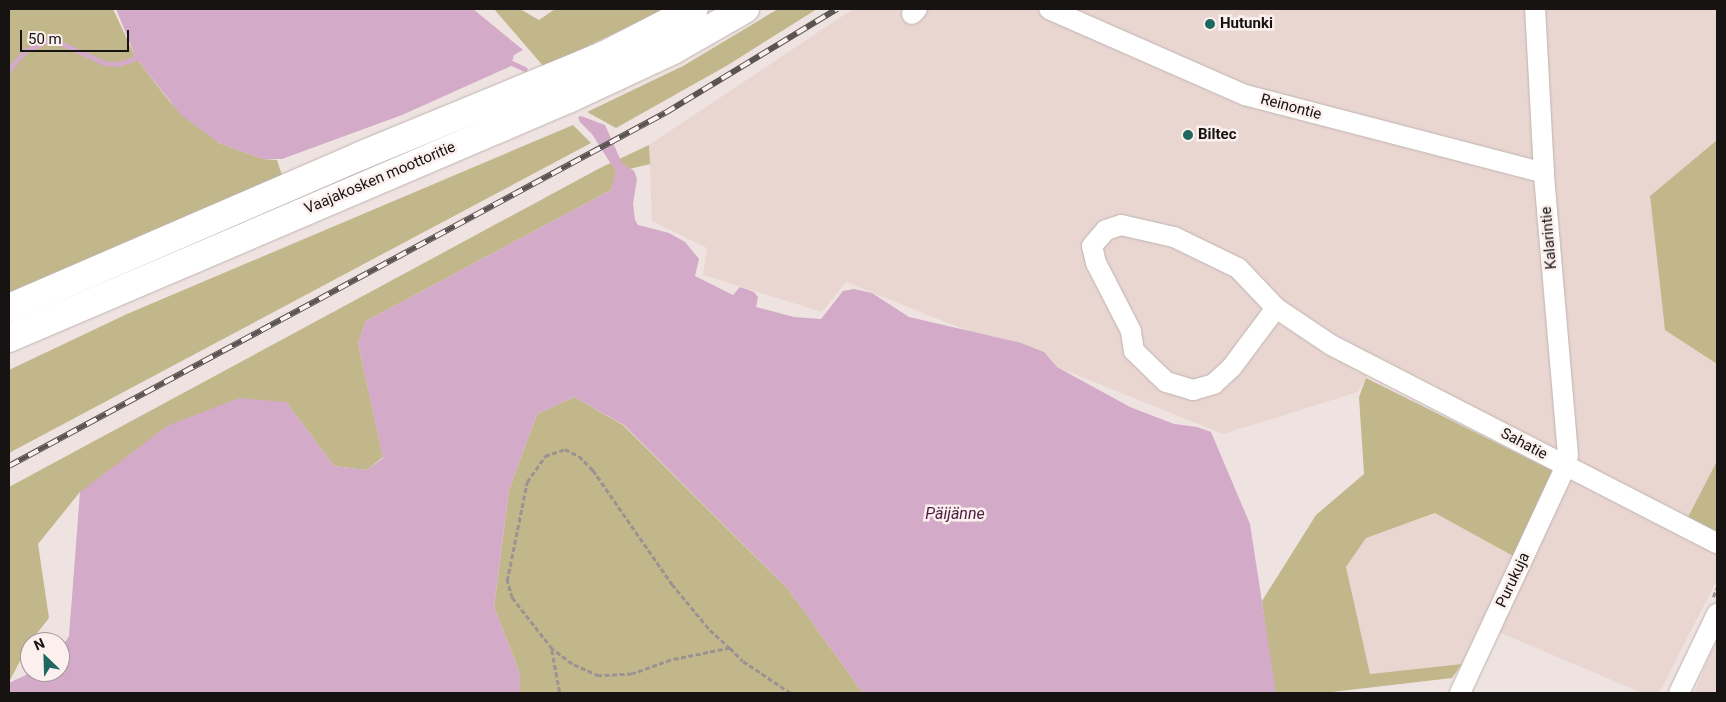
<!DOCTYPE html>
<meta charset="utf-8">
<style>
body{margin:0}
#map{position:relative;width:1726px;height:702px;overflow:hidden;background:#eee3e0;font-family:Roboto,sans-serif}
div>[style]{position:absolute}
.built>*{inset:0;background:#e9d6d1}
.green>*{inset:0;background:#c2b78b}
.water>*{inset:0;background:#d3aac7}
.stream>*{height:4.5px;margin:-2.25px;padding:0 2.25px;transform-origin:2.25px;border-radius:2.25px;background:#d3aac7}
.path>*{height:2.5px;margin-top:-1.25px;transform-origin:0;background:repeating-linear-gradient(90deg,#9b9391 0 5px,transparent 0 7.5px)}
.roads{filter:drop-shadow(0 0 1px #beb3b0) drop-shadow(0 0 1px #beb3b0)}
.minor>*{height:20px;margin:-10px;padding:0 10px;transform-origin:10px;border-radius:10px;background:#fff}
.highway>*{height:28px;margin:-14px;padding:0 14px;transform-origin:14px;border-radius:14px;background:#fff}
.rail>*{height:5.5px;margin-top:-2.75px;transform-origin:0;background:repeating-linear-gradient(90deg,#fbf0ed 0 11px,#5a5453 0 22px);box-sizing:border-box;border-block:1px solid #5a5453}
.dots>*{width:14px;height:14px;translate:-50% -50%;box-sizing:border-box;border:2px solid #fbf0ed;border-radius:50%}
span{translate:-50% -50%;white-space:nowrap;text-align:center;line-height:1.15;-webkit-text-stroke:5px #fbf0ed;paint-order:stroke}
.poi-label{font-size:15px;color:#171312;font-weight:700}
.left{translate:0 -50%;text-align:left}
.street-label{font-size:15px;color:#171312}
.water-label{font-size:16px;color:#4c1a42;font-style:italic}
.frame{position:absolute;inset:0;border:10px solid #171312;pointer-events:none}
.north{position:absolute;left:20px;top:632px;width:50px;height:50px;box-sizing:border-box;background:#fbf0ed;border:1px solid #a09895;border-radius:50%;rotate:336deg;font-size:14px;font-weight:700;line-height:20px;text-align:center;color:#171312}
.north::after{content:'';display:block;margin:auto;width:18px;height:22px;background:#1f6861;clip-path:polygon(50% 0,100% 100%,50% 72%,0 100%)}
.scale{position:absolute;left:20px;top:30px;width:109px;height:22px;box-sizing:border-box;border:2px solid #171312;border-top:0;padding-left:6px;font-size:15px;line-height:18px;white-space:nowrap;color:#171312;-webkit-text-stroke:4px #fbf0ed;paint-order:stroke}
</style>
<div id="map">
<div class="built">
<div style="clip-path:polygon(853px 9px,1717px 9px,1717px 140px,1650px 196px,1665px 329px,1717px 364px,1717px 461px,1681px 531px,1717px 549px,1717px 580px,1659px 693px,1642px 693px,1480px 624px,1462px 664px,1370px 674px,1346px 567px,1366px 538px,1568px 466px,1373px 366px,1358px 392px,1223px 434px,846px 282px,822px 312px,703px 275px,707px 248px,652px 221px,649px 145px)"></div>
<div style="clip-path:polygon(1717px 638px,1717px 693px,1694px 693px)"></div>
</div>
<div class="green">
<div style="clip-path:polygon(9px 9px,113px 9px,136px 58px,170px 102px,219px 143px,263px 159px,277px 160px,282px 175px,9px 295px)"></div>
<div style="clip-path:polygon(494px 9px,520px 9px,539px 20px,555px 9px,665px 9px,544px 67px)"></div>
<div style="clip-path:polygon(778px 9px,817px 9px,728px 65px,616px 128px,587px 112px,683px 66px)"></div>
<div style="clip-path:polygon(573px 125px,591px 143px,9px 453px,9px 370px,127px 314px)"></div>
<div style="clip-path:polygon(1717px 140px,1717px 364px,1665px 330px,1650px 196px)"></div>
<div style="clip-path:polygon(649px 145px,650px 164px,617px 172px,611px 190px,366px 321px,358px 343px,383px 457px,367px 470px,334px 466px,286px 402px,80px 492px,38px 544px,49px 618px,30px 642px,9px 682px,9px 487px,600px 168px)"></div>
<div style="clip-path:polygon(1366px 378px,1553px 471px,1515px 557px,1435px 513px,1366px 538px,1346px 567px,1370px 674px,1462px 664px,1452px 678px,1323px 693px,1274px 693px,1262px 601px,1316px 515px,1364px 474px,1359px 397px)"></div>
<div style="clip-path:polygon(574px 397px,623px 425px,788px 589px,863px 693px,520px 693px,520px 674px,494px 607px,509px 490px,537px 414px)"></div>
<div style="clip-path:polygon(1717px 461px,1717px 535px,1687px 519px)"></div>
</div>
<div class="water">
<div style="clip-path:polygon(116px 9px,473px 9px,523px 50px,514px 55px,511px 66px,402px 115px,282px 159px,263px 159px,219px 143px,181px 115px,136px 58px)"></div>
<div style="clip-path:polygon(581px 116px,605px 125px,622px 163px,634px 171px,637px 179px,633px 204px,635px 220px,638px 225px,669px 233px,685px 242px,699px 259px,695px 276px,733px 295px,740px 287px,754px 292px,758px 297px,756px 307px,794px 317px,821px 319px,843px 291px,854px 289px,872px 293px,909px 317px,1021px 343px,1044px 352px,1057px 367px,1130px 407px,1174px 424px,1197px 427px,1211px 432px,1250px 524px,1276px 693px,863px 693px,788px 589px,624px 425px,574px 397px,537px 414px,509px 490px,494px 607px,520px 674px,520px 693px,9px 693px,9px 683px,32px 672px,60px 672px,60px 650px,69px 636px,80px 492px,167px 426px,239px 398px,286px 402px,334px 466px,367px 470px,383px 458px,358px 343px,366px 321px,611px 190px,616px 172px,592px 134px,580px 122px,578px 117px)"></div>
</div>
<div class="stream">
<div style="left:512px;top:63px;width:14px;rotate:25deg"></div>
<div style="left:9px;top:70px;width:25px;rotate:-50deg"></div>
<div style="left:25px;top:51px;width:30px;rotate:-24deg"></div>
<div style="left:52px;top:39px;width:57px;rotate:24.8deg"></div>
<div style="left:104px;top:63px;width:15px;rotate:4deg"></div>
<div style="left:119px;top:64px;width:18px;rotate:-19deg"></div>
</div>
<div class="path">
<div style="left:1713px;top:597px;width:10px;rotate:-66deg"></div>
<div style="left:730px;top:648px;width:60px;rotate:168.5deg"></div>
<div style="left:671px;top:660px;width:41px;rotate:160.3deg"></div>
<div style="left:632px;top:674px;width:33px;rotate:177deg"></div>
<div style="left:599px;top:676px;width:30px;rotate:-156deg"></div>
<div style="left:572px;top:664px;width:25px;rotate:-143deg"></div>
<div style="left:552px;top:649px;width:65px;rotate:-128.1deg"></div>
<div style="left:512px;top:598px;width:18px;rotate:-106deg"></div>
<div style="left:507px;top:581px;width:101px;rotate:-78.6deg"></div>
<div style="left:527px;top:482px;width:32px;rotate:-55deg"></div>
<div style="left:545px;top:456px;width:21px;rotate:-19deg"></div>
<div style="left:565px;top:449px;width:16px;rotate:27deg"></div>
<div style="left:579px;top:456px;width:20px;rotate:45deg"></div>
<div style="left:593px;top:470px;width:139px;rotate:55.3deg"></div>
<div style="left:672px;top:584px;width:60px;rotate:50.4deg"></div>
<div style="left:710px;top:630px;width:27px;rotate:42deg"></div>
<div style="left:730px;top:648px;width:18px;rotate:45deg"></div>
<div style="left:743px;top:661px;width:58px;rotate:33.7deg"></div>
<div style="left:552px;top:650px;width:44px;rotate:79.5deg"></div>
</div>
<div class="roads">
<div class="minor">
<div style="left:1049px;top:9px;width:214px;rotate:23.7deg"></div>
<div style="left:1245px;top:95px;width:309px;rotate:14.6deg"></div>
<div style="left:912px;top:14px;width:7px;rotate:-45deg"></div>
<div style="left:1276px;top:308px;width:74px;rotate:126.7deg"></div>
<div style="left:1232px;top:367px;width:25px;rotate:137deg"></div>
<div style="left:1214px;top:384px;width:22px;rotate:164deg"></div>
<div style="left:1193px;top:390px;width:28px;rotate:-163deg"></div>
<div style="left:1166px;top:382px;width:45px;rotate:-135.9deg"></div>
<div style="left:1134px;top:351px;width:20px;rotate:-99deg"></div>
<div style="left:1131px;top:331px;width:76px;rotate:-117.2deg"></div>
<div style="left:1096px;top:263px;width:17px;rotate:-103deg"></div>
<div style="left:1092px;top:246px;width:21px;rotate:-49deg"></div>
<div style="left:1106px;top:230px;width:16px;rotate:-18deg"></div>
<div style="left:1121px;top:225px;width:54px;rotate:12.8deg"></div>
<div style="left:1174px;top:237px;width:71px;rotate:25.8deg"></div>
<div style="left:1238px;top:268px;width:55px;rotate:46.5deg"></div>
<div style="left:1276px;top:308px;width:66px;rotate:33.9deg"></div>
<div style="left:1331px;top:345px;width:434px;rotate:27.2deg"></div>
<div style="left:1460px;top:693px;width:251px;rotate:-65deg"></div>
<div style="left:1566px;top:466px;width:11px;rotate:-80deg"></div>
<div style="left:1568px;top:455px;width:283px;rotate:-94.9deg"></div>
<div style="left:1544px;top:173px;width:164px;rotate:-93.1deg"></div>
<div style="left:1679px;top:693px;width:88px;rotate:-64.3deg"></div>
</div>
<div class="highway">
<div style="left:9px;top:308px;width:382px;rotate:-23.4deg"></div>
<div style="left:360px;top:156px;width:263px;rotate:-22.4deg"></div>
<div style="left:603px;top:56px;width:102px;rotate:-27.3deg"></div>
<div style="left:9px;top:338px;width:608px;rotate:-23.15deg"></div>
<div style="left:568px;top:99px;width:116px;rotate:-25deg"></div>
<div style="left:673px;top:50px;width:83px;rotate:-29.7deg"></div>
</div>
</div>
<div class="rail">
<div style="left:9px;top:466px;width:745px;rotate:-28.29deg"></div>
<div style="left:665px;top:113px;width:201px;rotate:-31.2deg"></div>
</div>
<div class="dots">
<div style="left:1210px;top:24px;background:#1f6861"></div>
<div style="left:1188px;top:135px;background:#1f6861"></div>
</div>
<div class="poi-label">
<span class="left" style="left:1220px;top:24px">Hutunki</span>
<span class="left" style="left:1198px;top:135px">Biltec</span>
</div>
<div class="street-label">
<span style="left:1291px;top:107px;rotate:15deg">Reinontie</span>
<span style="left:380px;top:178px;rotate:-23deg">Vaajakosken moottoritie</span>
<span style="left:1549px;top:238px;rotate:-95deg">Kalarintie</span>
<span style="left:1524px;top:444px;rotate:28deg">Sahatie</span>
<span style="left:1513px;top:580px;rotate:-65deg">Purukuja</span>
</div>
<div class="water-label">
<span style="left:955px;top:514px">Päijänne</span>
</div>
<div class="frame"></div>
<div class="north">N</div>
<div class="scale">50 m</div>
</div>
